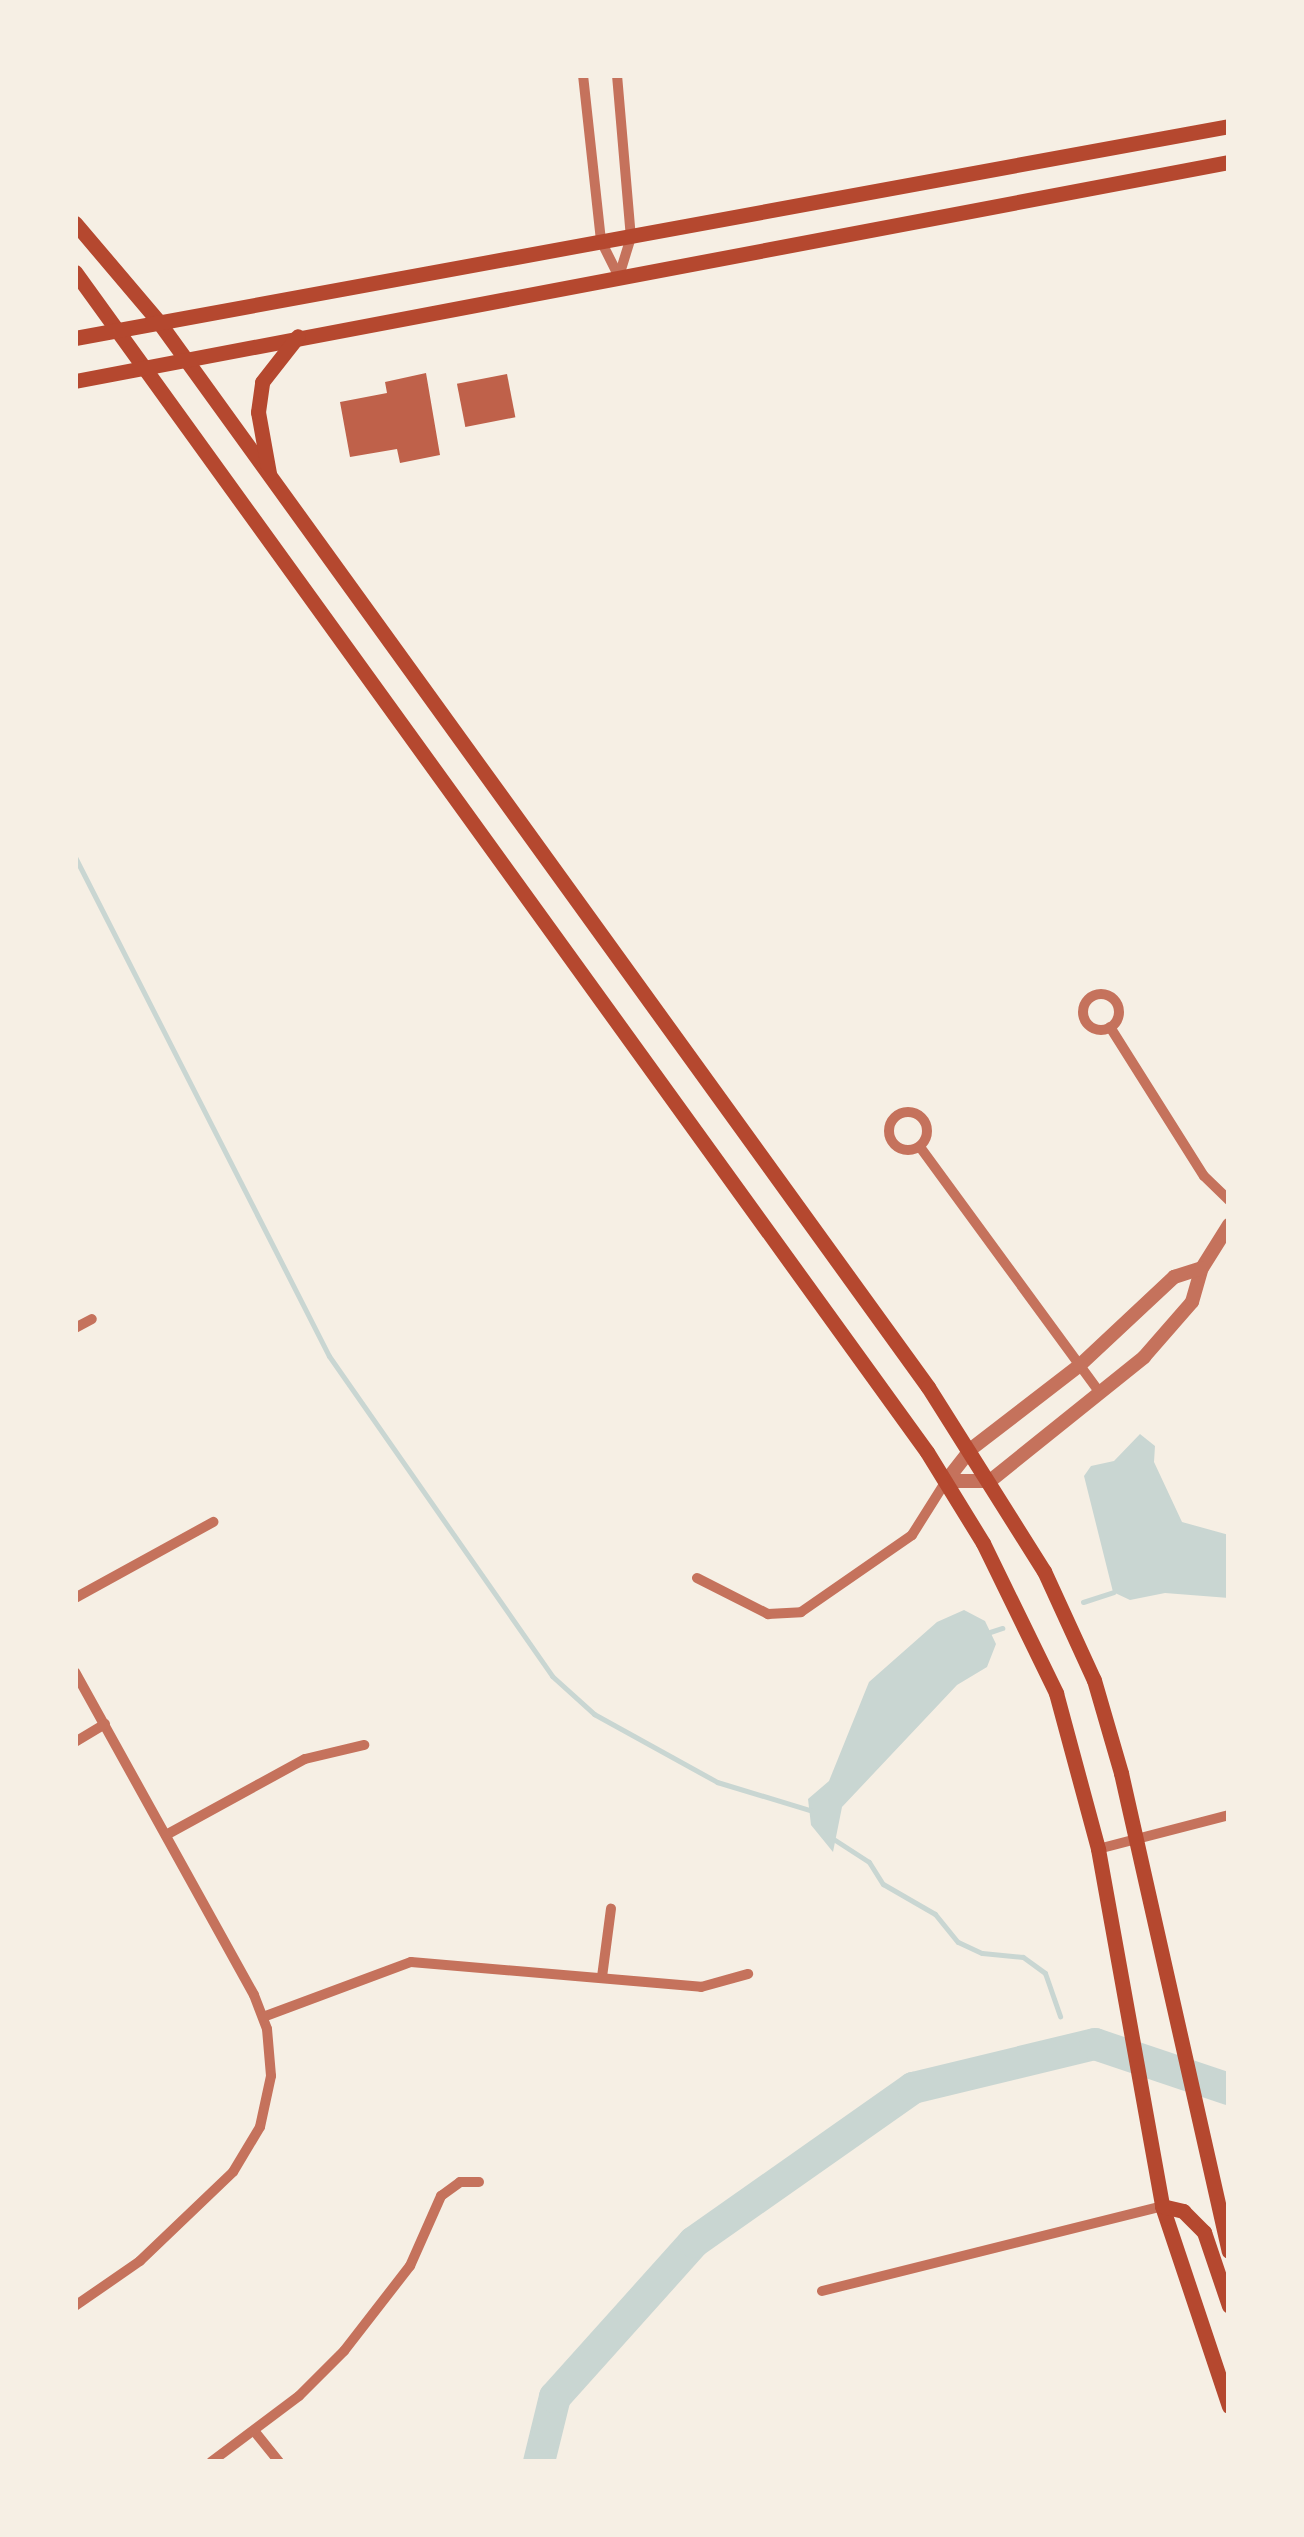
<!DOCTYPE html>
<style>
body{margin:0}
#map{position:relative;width:1304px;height:2537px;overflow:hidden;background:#f6efe4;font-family:"Playfair Display",serif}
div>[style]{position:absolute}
.water>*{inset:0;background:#c9d6d2}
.stream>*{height:5px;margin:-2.5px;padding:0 2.5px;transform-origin:2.5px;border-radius:2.5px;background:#c9d6d2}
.river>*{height:32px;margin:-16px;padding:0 16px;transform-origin:16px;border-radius:16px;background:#c9d6d2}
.building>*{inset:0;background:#bf614a;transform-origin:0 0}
.minor>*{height:10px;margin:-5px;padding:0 5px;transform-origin:5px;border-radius:5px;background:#c5725c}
.minor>.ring{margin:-5px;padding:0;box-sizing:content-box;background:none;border:10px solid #c5725c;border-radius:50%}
.tertiary>*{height:14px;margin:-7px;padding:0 7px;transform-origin:7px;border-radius:7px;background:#c5725c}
.secondary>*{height:15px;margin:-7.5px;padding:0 7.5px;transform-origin:7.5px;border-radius:7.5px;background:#b5482f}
span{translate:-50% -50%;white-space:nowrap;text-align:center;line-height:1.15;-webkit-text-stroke:8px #f6efe4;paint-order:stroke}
.frame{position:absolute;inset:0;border:78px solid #f6efe4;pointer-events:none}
</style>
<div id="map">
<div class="water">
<div style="clip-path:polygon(1140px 1434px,1155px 1446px,1154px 1462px,1182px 1522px,1229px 1535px,1229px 1598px,1165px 1593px,1130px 1600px,1113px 1592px,1084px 1476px,1091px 1466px,1114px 1461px)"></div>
<div style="clip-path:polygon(964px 1610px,985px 1621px,996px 1644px,987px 1667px,957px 1685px,842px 1807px,833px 1852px,811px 1825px,808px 1799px,829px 1781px,869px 1682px,937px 1622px)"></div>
</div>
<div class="stream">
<div style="left:75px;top:857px;width:560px;rotate:63.02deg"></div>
<div style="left:329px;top:1356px;width:390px;rotate:55.1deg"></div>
<div style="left:552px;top:1676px;width:57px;rotate:42.1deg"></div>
<div style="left:594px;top:1714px;width:141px;rotate:28.9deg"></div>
<div style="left:717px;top:1782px;width:97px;rotate:16.8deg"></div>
<div style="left:1083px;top:1602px;width:32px;rotate:-18deg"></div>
<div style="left:990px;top:1632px;width:13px;rotate:-18deg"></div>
<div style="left:835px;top:1840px;width:40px;rotate:32.9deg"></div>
<div style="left:869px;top:1862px;width:26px;rotate:58deg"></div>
<div style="left:883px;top:1884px;width:60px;rotate:30deg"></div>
<div style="left:935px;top:1914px;width:36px;rotate:51deg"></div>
<div style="left:958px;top:1942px;width:26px;rotate:25deg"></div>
<div style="left:982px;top:1953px;width:41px;rotate:5.6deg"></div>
<div style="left:1023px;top:1957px;width:27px;rotate:36deg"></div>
<div style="left:1045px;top:1973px;width:46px;rotate:70.8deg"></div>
</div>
<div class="river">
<div style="left:539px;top:2462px;width:67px;rotate:-76.2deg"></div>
<div style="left:555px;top:2397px;width:208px;rotate:-48.1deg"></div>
<div style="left:694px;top:2242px;width:268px;rotate:-35.1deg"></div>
<div style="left:913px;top:2088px;width:187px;rotate:-13.6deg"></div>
<div style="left:1095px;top:2044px;width:141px;rotate:18.6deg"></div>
</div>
<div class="building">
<div style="clip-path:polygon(426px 373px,440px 455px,400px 463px,397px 449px,350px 457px,340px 402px,387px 393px,385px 382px)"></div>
<div style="left:507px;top:374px;width:44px;height:51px;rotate:79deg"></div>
</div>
<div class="minor">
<div style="left:583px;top:75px;width:167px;rotate:83.8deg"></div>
<div style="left:601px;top:241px;width:40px;rotate:63.4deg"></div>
<div style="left:617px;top:75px;width:163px;rotate:85.1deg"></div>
<div style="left:631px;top:237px;width:41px;rotate:107.1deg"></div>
<div class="ring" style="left:1083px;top:994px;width:26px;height:26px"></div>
<div style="left:1110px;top:1027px;width:176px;rotate:57.8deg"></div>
<div style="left:1204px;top:1176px;width:35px;rotate:44deg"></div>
<div class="ring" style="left:889px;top:1112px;width:28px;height:28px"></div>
<div style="left:920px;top:1147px;width:305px;rotate:53.8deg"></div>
<div style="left:75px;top:1328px;width:19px;rotate:-28deg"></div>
<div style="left:697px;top:1578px;width:80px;rotate:26.9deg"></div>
<div style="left:768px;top:1614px;width:33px;rotate:-3deg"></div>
<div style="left:801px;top:1612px;width:135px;rotate:-34.7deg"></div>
<div style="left:912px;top:1535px;width:64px;rotate:-57.8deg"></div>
<div style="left:75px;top:1598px;width:158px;rotate:-28.8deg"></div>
<div style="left:75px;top:1672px;width:369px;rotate:61deg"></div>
<div style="left:254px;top:1995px;width:36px;rotate:69deg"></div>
<div style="left:267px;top:2029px;width:47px;rotate:85.1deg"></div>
<div style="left:271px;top:2076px;width:52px;rotate:102.2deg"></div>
<div style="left:260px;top:2127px;width:52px;rotate:121deg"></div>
<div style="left:233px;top:2172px;width:129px;rotate:136.3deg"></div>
<div style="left:140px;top:2261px;width:79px;rotate:145.3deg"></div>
<div style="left:75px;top:1742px;width:35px;rotate:-31deg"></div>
<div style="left:166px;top:1835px;width:158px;rotate:-28.7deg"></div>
<div style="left:305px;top:1759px;width:61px;rotate:-13.3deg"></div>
<div style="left:1098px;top:1849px;width:135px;rotate:-14.5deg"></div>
<div style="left:602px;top:1977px;width:69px;rotate:-82.5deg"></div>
<div style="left:263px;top:2017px;width:158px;rotate:-20.4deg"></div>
<div style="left:411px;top:1962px;width:291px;rotate:4.9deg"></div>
<div style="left:701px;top:1987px;width:49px;rotate:-15.5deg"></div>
<div style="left:822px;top:2291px;width:350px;rotate:-14deg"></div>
<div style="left:255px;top:2432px;width:38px;rotate:51deg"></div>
<div style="left:211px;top:2462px;width:110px;rotate:-36.9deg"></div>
<div style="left:299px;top:2396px;width:64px;rotate:-45deg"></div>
<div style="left:344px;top:2351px;width:108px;rotate:-52.2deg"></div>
<div style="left:410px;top:2266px;width:77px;rotate:-66.1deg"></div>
<div style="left:441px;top:2196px;width:24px;rotate:-36deg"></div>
<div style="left:460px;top:2182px;width:19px"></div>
</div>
<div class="tertiary">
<div style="left:946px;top:1481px;width:44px"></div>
<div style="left:990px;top:1481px;width:198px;rotate:-38.8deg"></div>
<div style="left:1144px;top:1357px;width:73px;rotate:-48.9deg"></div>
<div style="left:1192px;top:1302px;width:35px;rotate:-74deg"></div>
<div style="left:1202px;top:1268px;width:51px;rotate:-57.9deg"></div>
<div style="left:946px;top:1481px;width:41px;rotate:-52deg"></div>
<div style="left:971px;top:1449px;width:138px;rotate:-37.6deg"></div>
<div style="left:1080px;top:1365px;width:129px;rotate:-43.1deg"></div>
<div style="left:1174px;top:1277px;width:29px;rotate:-18deg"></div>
</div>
<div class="secondary">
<div style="left:75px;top:223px;width:128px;rotate:49.7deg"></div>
<div style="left:158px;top:321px;width:1315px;rotate:54.16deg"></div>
<div style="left:928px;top:1387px;width:218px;rotate:57.8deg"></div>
<div style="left:1044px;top:1571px;width:120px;rotate:65.4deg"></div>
<div style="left:1094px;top:1680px;width:97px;rotate:73.8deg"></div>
<div style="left:1121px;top:1773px;width:490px;rotate:77.3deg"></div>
<div style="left:75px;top:272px;width:1455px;rotate:54.17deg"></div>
<div style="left:927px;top:1452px;width:107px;rotate:58.4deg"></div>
<div style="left:983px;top:1543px;width:167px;rotate:64deg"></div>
<div style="left:1056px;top:1693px;width:162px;rotate:74.9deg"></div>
<div style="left:1098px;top:1849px;width:363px;rotate:79.8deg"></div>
<div style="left:1162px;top:2206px;width:211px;rotate:71.5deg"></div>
<div style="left:75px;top:338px;width:1173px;rotate:-10.41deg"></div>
<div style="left:75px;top:381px;width:1175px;rotate:-10.75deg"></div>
<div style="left:269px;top:473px;width:62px;rotate:-100.2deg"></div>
<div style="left:258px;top:412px;width:30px;rotate:-82deg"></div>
<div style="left:262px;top:382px;width:58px;rotate:-52deg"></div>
<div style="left:1162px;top:2206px;width:22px;rotate:13deg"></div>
<div style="left:1183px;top:2211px;width:30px;rotate:45deg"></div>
<div style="left:1204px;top:2232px;width:78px;rotate:71.3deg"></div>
</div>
<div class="frame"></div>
</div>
